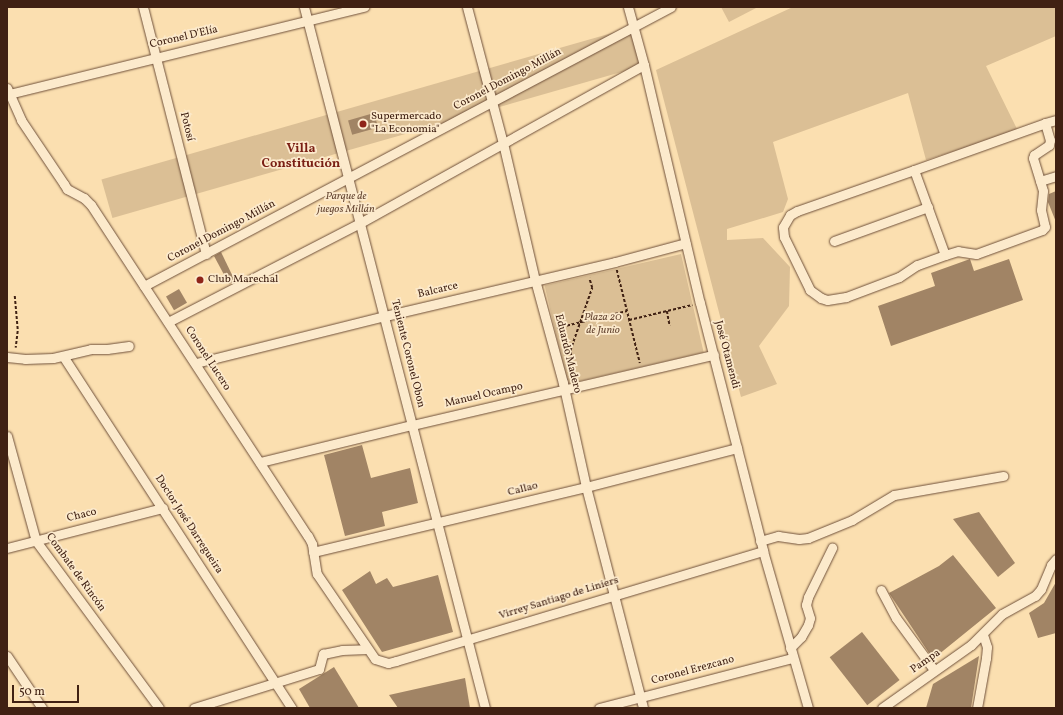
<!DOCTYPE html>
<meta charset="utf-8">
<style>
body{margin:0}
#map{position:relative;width:1063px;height:715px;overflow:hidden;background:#fbdfb0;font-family:Vollkorn,serif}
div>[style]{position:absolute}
.green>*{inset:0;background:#dbbf95;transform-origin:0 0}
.building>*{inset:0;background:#a18465;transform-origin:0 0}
.path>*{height:1.5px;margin-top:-0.75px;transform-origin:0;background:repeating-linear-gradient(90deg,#402113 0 3px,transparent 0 5px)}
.roads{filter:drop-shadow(0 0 1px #6f503a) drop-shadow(0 0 1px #6f503a)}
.minor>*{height:9px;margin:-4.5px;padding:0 4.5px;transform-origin:4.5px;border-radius:4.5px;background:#fceacc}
.dots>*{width:11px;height:11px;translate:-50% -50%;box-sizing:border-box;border:2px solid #fceacc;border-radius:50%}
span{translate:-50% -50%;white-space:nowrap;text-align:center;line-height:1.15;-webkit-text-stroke:3.5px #fceacc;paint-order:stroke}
.street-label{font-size:11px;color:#402113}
.poi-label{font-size:11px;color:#402113}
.left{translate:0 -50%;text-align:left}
.park-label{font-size:11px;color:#674834;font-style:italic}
.quarter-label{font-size:13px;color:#7a1f14;font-weight:700}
.frame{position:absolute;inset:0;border:8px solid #402113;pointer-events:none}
.scale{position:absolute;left:12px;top:685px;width:67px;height:18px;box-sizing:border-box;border:2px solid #402113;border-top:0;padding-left:5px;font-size:12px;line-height:14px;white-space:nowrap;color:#402113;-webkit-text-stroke:3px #fceacc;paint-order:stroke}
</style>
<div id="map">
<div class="green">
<div style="clip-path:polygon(721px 7px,758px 7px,729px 22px)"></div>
<div style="clip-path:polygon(793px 7px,1056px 7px,1056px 36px,986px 66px,1018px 131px,926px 160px,908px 93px,773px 142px,788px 199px,783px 212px,727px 229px,727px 240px,763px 238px,790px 267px,789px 306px,759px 346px,777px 384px,741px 397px,656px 70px)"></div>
<div style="left:633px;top:27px;width:40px;height:553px;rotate:74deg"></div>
<div style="left:681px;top:254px;width:101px;height:140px;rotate:77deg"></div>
</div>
<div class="building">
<div style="left:374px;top:113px;width:15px;height:27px;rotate:74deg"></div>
<div style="clip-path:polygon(1056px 191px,1056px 222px,1048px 202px,1049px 194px)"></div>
<div style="clip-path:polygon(221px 252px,235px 281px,229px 284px,214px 256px)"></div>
<div style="clip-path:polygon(970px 259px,974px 271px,1009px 259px,1023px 300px,891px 346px,878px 306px,935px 286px,931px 273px)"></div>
<div style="left:179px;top:289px;width:16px;height:15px;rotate:60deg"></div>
<div style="clip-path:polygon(362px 445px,371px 478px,410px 468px,418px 503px,382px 512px,385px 526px,345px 536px,324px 455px)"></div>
<div style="clip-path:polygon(979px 512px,1015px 563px,998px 577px,953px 519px)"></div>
<div style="clip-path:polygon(953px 555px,996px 608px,933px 659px,889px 593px,939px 566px)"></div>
<div style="clip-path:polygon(370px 571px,376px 584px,387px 578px,393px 587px,438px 575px,453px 632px,382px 652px,342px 590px)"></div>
<div style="clip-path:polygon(1056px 582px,1056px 633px,1038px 638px,1029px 613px,1044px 603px)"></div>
<div style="left:862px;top:632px;width:61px;height:41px;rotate:52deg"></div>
<div style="clip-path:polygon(979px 656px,971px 708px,926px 708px,933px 684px)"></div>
<div style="clip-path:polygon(334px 667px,359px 708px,310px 708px,299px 689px)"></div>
<div style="clip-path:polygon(465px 678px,470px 708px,398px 708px,389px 695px)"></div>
</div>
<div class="path">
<div style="left:617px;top:270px;width:96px;rotate:76.1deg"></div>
<div style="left:15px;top:296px;width:35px;rotate:85deg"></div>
<div style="left:18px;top:331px;width:17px;rotate:97deg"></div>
<div style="left:667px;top:311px;width:15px;rotate:79deg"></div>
<div style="left:629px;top:320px;width:65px;rotate:-13.4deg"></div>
<div style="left:557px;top:328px;width:72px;rotate:-13.7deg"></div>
<div style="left:569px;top:368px;width:9px;rotate:-69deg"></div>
<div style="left:572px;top:360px;width:9px;rotate:-103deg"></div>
<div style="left:570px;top:351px;width:67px;rotate:-70.8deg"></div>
<div style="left:592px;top:288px;width:10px;rotate:-107deg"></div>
</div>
<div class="roads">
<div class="minor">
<div style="left:143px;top:7px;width:255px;rotate:75.7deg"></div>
<div style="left:304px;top:7px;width:724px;rotate:75.52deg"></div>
<div style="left:467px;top:7px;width:141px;rotate:75.2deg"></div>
<div style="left:503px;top:143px;width:141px;rotate:76.9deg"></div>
<div style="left:535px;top:280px;width:107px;rotate:74.8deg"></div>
<div style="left:563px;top:383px;width:107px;rotate:77.5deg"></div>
<div style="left:586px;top:487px;width:228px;rotate:75.5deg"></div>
<div style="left:628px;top:7px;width:60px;rotate:74.6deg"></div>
<div style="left:644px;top:65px;width:244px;rotate:76.8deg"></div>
<div style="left:700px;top:303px;width:256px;rotate:75.7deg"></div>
<div style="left:763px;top:551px;width:163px;rotate:74deg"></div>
<div style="left:7px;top:88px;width:35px;rotate:66deg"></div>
<div style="left:21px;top:120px;width:77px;rotate:56.1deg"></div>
<div style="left:64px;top:184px;width:6px;rotate:59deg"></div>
<div style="left:67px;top:189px;width:19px;rotate:28deg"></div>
<div style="left:84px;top:198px;width:10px;rotate:45deg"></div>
<div style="left:91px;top:205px;width:396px;rotate:56.8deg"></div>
<div style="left:308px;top:536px;width:9px;rotate:63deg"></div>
<div style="left:312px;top:544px;width:30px;rotate:81deg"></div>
<div style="left:317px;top:574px;width:103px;rotate:55.7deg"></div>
<div style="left:375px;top:659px;width:14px;rotate:17deg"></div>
<div style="left:388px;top:663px;width:8px;rotate:-14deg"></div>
<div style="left:396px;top:661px;width:383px;rotate:-16.7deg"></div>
<div style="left:9px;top:94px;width:366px;rotate:-13.8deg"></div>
<div style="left:1045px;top:123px;width:18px;rotate:74deg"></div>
<div style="left:1050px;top:140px;width:5px;rotate:101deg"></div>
<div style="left:1049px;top:145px;width:18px;rotate:146deg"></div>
<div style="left:1034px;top:155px;width:3px;rotate:108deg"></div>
<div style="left:1033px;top:158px;width:34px;rotate:73deg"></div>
<div style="left:1043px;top:191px;width:19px;rotate:96deg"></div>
<div style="left:1041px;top:210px;width:17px;rotate:77deg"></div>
<div style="left:1045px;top:227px;width:4px;rotate:135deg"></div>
<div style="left:1042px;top:230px;width:70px;rotate:160deg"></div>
<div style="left:976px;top:254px;width:18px;rotate:-171deg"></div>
<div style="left:958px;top:251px;width:14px;rotate:163deg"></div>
<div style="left:945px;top:255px;width:30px;rotate:160deg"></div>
<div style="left:917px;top:265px;width:22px;rotate:146deg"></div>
<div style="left:899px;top:277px;width:57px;rotate:159.3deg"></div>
<div style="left:846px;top:297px;width:19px;rotate:171deg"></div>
<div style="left:827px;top:300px;width:6px;rotate:-162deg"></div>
<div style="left:821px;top:298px;width:14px;rotate:-144deg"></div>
<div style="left:810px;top:290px;width:59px;rotate:-116.1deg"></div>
<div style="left:784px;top:237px;width:10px;rotate:-96deg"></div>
<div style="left:783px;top:227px;width:14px;rotate:-60deg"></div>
<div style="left:790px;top:215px;width:8px;rotate:-30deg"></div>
<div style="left:797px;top:211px;width:124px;rotate:-19.3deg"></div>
<div style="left:914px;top:170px;width:139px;rotate:-19.7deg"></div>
<div style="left:1045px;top:123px;width:11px;rotate:-15deg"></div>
<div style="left:914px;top:170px;width:90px;rotate:70deg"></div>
<div style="left:1040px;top:181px;width:17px;rotate:-17deg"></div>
<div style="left:834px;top:241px;width:100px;rotate:-19.9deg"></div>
<div style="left:144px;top:286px;width:596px;rotate:-27.9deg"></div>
<div style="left:168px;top:322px;width:216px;rotate:-27.3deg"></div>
<div style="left:360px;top:223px;width:325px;rotate:-29.1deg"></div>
<div style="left:63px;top:356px;width:420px;rotate:57deg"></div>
<div style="left:7px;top:357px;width:18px;rotate:6deg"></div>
<div style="left:25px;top:359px;width:28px;rotate:-2deg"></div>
<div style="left:53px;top:358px;width:39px;rotate:-13deg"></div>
<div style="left:91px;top:349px;width:16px"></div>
<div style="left:107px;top:349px;width:22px;rotate:-8deg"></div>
<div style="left:196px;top:363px;width:195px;rotate:-14deg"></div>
<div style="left:385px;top:316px;width:236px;rotate:-13.2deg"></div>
<div style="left:615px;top:262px;width:73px;rotate:-15deg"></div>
<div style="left:7px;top:436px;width:109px;rotate:74.6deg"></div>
<div style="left:36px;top:541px;width:207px;rotate:53.6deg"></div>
<div style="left:260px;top:462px;width:156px;rotate:-13.7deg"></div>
<div style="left:412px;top:425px;width:310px;rotate:-13.1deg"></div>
<div style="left:760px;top:541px;width:19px;rotate:-16deg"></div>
<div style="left:778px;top:536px;width:21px;rotate:8deg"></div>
<div style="left:799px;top:539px;width:9px;rotate:-6deg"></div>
<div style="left:808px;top:538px;width:48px;rotate:-22.2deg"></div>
<div style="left:852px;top:520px;width:49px;rotate:-30.8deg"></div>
<div style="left:894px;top:495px;width:111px;rotate:-9.9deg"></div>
<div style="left:7px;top:548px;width:161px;rotate:-14.4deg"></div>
<div style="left:313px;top:552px;width:281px;rotate:-13.4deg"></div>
<div style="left:586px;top:487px;width:156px;rotate:-14.5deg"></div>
<div style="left:881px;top:590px;width:32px;rotate:62deg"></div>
<div style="left:896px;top:618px;width:64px;rotate:53.8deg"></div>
<div style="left:790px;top:648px;width:16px;rotate:-45deg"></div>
<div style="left:801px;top:637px;width:14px;rotate:-60deg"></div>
<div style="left:808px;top:625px;width:7px;rotate:-74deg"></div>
<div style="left:810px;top:618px;width:14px;rotate:-107deg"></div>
<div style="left:806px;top:605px;width:8px;rotate:-76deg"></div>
<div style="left:808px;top:597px;width:55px;rotate:-63.9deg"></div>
<div style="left:7px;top:656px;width:63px;rotate:56.1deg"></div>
<div style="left:194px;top:708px;width:131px;rotate:-17.3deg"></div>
<div style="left:319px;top:669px;width:16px;rotate:-75deg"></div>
<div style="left:323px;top:654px;width:19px;rotate:-12deg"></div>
<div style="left:342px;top:650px;width:25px;rotate:-2deg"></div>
<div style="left:599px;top:708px;width:200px;rotate:-14.5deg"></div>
<div style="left:882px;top:708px;width:109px;rotate:-35.3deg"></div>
<div style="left:971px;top:645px;width:44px;rotate:-45deg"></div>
<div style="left:1002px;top:614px;width:38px;rotate:-29deg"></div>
<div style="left:1035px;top:596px;width:9px;rotate:-49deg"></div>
<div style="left:1041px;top:589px;width:26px;rotate:-67deg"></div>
<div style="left:1051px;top:565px;width:8px;rotate:-50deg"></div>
<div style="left:977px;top:708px;width:51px;rotate:-79.8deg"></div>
<div style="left:986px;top:658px;width:11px;rotate:-85deg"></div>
<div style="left:987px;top:647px;width:13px;rotate:-108deg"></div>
</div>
</div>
<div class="dots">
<div style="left:363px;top:124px;background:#8f2418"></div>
<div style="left:200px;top:280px;background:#8f2418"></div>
</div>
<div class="street-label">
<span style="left:184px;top:38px;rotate:-13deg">Coronel D'Elía</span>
<span style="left:508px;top:80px;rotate:-28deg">Coronel Domingo Millán</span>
<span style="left:186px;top:127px;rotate:76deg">Potosí</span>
<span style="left:222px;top:232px;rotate:-28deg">Coronel Domingo Millán</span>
<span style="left:438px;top:291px;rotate:-13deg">Balcarce</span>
<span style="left:407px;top:354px;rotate:76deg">Teniente Coronel Obon</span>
<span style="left:567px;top:354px;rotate:76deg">Eduardo Madero</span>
<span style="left:726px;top:355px;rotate:75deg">José Otamendi</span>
<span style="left:207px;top:359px;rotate:57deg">Coronel Lucero</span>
<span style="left:484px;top:396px;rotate:-13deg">Manuel Ocampo</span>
<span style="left:523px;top:490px;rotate:-14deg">Callao</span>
<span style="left:82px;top:516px;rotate:-14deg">Chaco</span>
<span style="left:188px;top:525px;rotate:57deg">Doctor José Darregueira</span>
<span style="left:75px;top:573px;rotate:54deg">Combate de Rincón</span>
<span style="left:559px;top:599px;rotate:-17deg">Virrey Santiago de Liniers</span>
<span style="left:926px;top:662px;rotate:-35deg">Pampa</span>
<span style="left:693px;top:671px;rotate:-15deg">Coronel Erezcano</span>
</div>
<div class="poi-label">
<span class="left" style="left:371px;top:124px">Supermercado<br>"La Economia"</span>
<span class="left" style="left:208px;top:280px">Club Marechal</span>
</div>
<div class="park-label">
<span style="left:346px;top:204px">Parque de<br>juegos Millán</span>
<span style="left:603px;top:325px">Plaza 20<br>de Junio</span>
</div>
<div class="quarter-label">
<span style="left:301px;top:157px">Villa<br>Constitución</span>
</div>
<div class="frame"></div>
<div class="scale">50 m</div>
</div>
